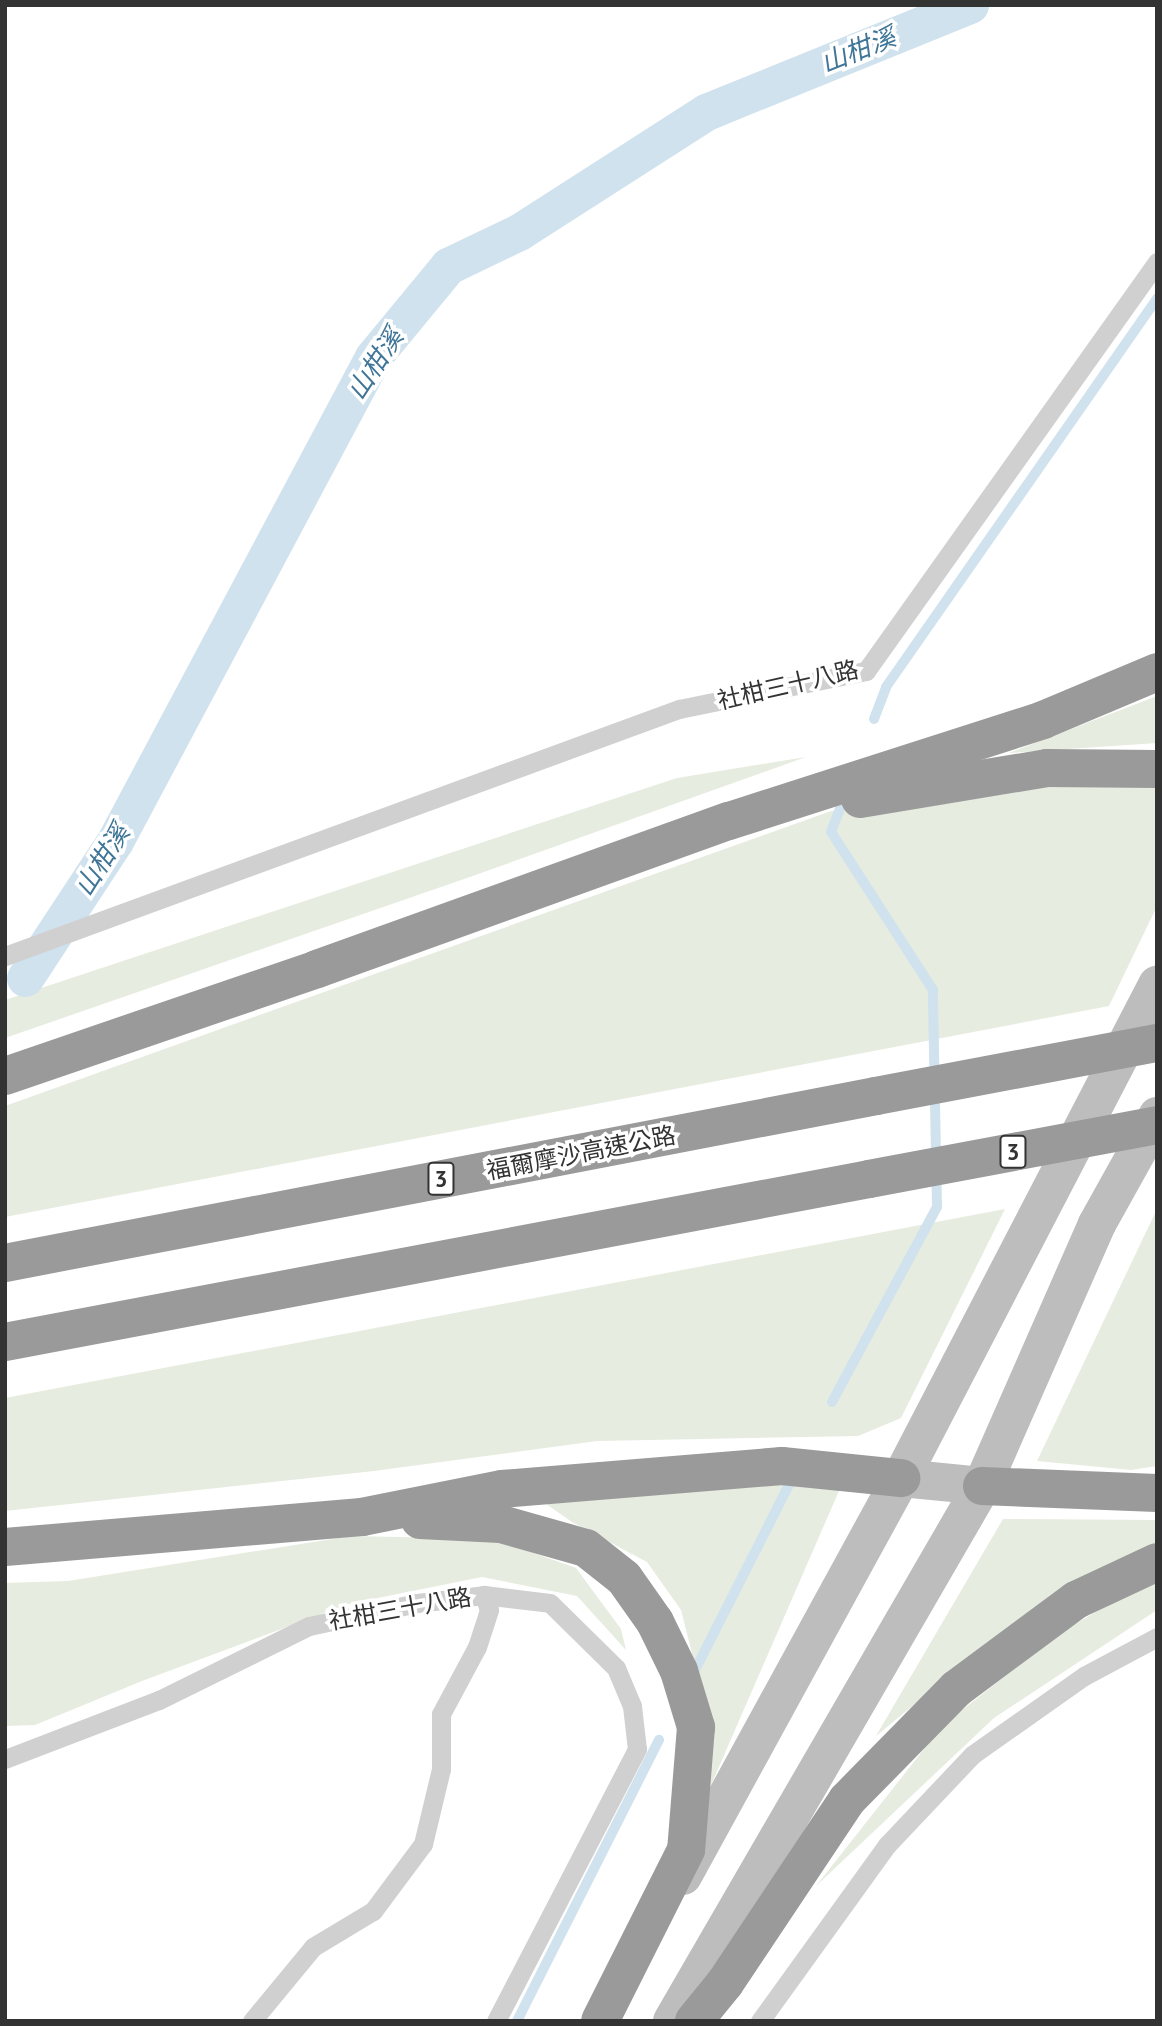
<!DOCTYPE html>
<meta charset="utf-8">
<style>
body{margin:0}
#map{position:relative;width:1162px;height:2026px;overflow:hidden;background:#fff;font-family:"PT Sans","Noto Sans TC",sans-serif}
div>[style]{position:absolute}
.green>*{inset:0;background:#e6ecdf}
.stream>*{height:10px;margin:-5px;padding:0 5px;transform-origin:5px;border-radius:5px;background:#cfe2ee}
.canal>*{height:37px;margin:-18.5px;padding:0 18.5px;transform-origin:18.5px;border-radius:18.5px;background:#cfe2ee}
.service>*{height:19px;margin:-9.5px;padding:0 9.5px;transform-origin:9.5px;border-radius:9.5px;background:#d0d0d0}
.secondary>*{height:38px;margin:-19px;padding:0 19px;transform-origin:19px;border-radius:19px;background:#bdbdbd}
.motorway>*{height:38px;margin:-19px;padding:0 19px;transform-origin:19px;border-radius:19px;background:#9a9a9a}
.motorway-bridge>*{height:38px;margin:-19px;padding:0 19px;transform-origin:19px;border-radius:19px;background:#9a9a9a}
span{translate:-50% -50%;white-space:nowrap;text-align:center;line-height:1.15;-webkit-text-stroke:7px #fff;paint-order:stroke}
.shield-label span{padding:2px 5px;background:#fff;border:2px solid;border-radius:5px;-webkit-text-stroke-width:0}
.shield-label{font-size:23px;color:#333;font-weight:700}
.street-label{font-size:24px;color:#333}
.water-label{font-size:26px;color:#3f7597;font-style:italic}
.frame{position:absolute;inset:0;border:7px solid #333;pointer-events:none}
</style>
<div id="map">
<div class="green">
<div style="clip-path:polygon(1157px 696px,1157px 743px,1009px 753px)"></div>
<div style="clip-path:polygon(806px 757px,467px 878px,5px 1038px,5px 1000px,677px 778px)"></div>
<div style="clip-path:polygon(1019px 782px,1157px 782px,1157px 906px,1109px 1006px,5px 1217px,5px 1106px,831px 811px)"></div>
<div style="clip-path:polygon(1005px 1209px,901px 1418px,858px 1436px,597px 1441px,374px 1471px,5px 1511px,5px 1398px)"></div>
<div style="clip-path:polygon(1157px 1209px,1157px 1466px,1131px 1470px,1037px 1461px)"></div>
<div style="clip-path:polygon(842px 1484px,708px 1792px,698px 1677px,681px 1610px,647px 1562px,572px 1522px,539px 1499px,767px 1485px)"></div>
<div style="clip-path:polygon(1003px 1519px,1157px 1520px,1157px 1550px,978px 1652px,876px 1736px)"></div>
<div style="clip-path:polygon(351px 1536px,494px 1539px,576px 1568px,621px 1629px,626px 1650px,577px 1596px,482px 1577px,348px 1604px,142px 1681px,35px 1725px,5px 1726px,5px 1583px,68px 1581px)"></div>
<div style="clip-path:polygon(1157px 1577px,1157px 1610px,994px 1718px,816px 1886px,943px 1725px,1061px 1632px)"></div>
</div>
<div class="stream">
<div style="left:874px;top:719px;width:34px;rotate:-69deg"></div>
<div style="left:886px;top:687px;width:474px;rotate:-55.1deg"></div>
<div style="left:832px;top:1402px;width:221px;rotate:-61.7deg"></div>
<div style="left:937px;top:1207px;width:217px;rotate:-91.1deg"></div>
<div style="left:933px;top:990px;width:188px;rotate:-122.8deg"></div>
<div style="left:831px;top:832px;width:31px;rotate:-69deg"></div>
<div style="left:692px;top:1676px;width:225px;rotate:-63.1deg"></div>
<div style="left:517px;top:2021px;width:315px;rotate:-63.2deg"></div>
</div>
<div class="canal">
<div style="left:25px;top:978px;width:164px;rotate:-56.7deg"></div>
<div style="left:115px;top:841px;width:548px;rotate:-61.94deg"></div>
<div style="left:373px;top:357px;width:118px;rotate:-50.5deg"></div>
<div style="left:448px;top:266px;width:79px;rotate:-25.6deg"></div>
<div style="left:519px;top:232px;width:222px;rotate:-32.7deg"></div>
<div style="left:706px;top:112px;width:285px;rotate:-22.1deg"></div>
</div>
<div class="service">
<div style="left:5px;top:956px;width:718px;rotate:-20.13deg"></div>
<div style="left:679px;top:709px;width:191px;rotate:-11.5deg"></div>
<div style="left:866px;top:671px;width:502px;rotate:-54.57deg"></div>
<div style="left:5px;top:1759px;width:165px;rotate:-21deg"></div>
<div style="left:159px;top:1700px;width:167px;rotate:-26.3deg"></div>
<div style="left:309px;top:1626px;width:110px;rotate:-12deg"></div>
<div style="left:417px;top:1603px;width:67px;rotate:-6.8deg"></div>
<div style="left:484px;top:1595px;width:66px;rotate:6.9deg"></div>
<div style="left:550px;top:1603px;width:93px;rotate:44.6deg"></div>
<div style="left:616px;top:1668px;width:41px;rotate:67.2deg"></div>
<div style="left:632px;top:1706px;width:43px;rotate:83.4deg"></div>
<div style="left:637px;top:1749px;width:306px;rotate:117.4deg"></div>
<div style="left:252px;top:2021px;width:96px;rotate:-50.5deg"></div>
<div style="left:313px;top:1947px;width:70px;rotate:-31deg"></div>
<div style="left:373px;top:1911px;width:84px;rotate:-53.3deg"></div>
<div style="left:423px;top:1844px;width:77px;rotate:-76.5deg"></div>
<div style="left:441px;top:1769px;width:55px;rotate:-90deg"></div>
<div style="left:441px;top:1714px;width:76px;rotate:-61.8deg"></div>
<div style="left:477px;top:1647px;width:39px;rotate:-72deg"></div>
<div style="left:489px;top:1610px;width:16px;rotate:-108deg"></div>
<div style="left:760px;top:2021px;width:217px;rotate:-54.2deg"></div>
<div style="left:887px;top:1845px;width:124px;rotate:-46.6deg"></div>
<div style="left:972px;top:1755px;width:137px;rotate:-35.2deg"></div>
<div style="left:1084px;top:1676px;width:83px;rotate:-28.1deg"></div>
</div>
<div class="secondary">
<div style="left:901px;top:1478px;width:81px;rotate:5.6deg"></div>
<div style="left:683px;top:1876px;width:454px;rotate:-61.3deg"></div>
<div style="left:901px;top:1478px;width:556px;rotate:-62.56deg"></div>
<div style="left:672px;top:2021px;width:618px;rotate:-59.91deg"></div>
<div style="left:982px;top:1486px;width:286px;rotate:-66.3deg"></div>
<div style="left:1097px;top:1224px;width:124px;rotate:-60.9deg"></div>
</div>
<div class="motorway">
<div style="left:860px;top:799px;width:190px;rotate:-9.4deg"></div>
<div style="left:1047px;top:768px;width:110px;rotate:0.5deg"></div>
<div style="left:5px;top:1076px;width:330px;rotate:-18.9deg"></div>
<div style="left:317px;top:969px;width:438px;rotate:-19.8deg"></div>
<div style="left:729px;top:821px;width:330px;rotate:-17.8deg"></div>
<div style="left:1043px;top:720px;width:124px;rotate:-22.8deg"></div>
<div style="left:5px;top:1263px;width:887px;rotate:-10.85deg"></div>
<div style="left:5px;top:1342px;width:879px;rotate:-10.68deg"></div>
<div style="left:982px;top:1486px;width:175px;rotate:2.3deg"></div>
<div style="left:420px;top:1520px;width:81px;rotate:2.8deg"></div>
<div style="left:501px;top:1524px;width:88px;rotate:15.8deg"></div>
<div style="left:586px;top:1548px;width:48px;rotate:38.3deg"></div>
<div style="left:624px;top:1578px;width:54px;rotate:54.8deg"></div>
<div style="left:655px;top:1622px;width:55px;rotate:63.9deg"></div>
<div style="left:679px;top:1671px;width:59px;rotate:73.1deg"></div>
<div style="left:696px;top:1727px;width:123px;rotate:94.6deg"></div>
<div style="left:686px;top:1850px;width:191px;rotate:116.7deg"></div>
<div style="left:5px;top:1547px;width:358px;rotate:-4.8deg"></div>
<div style="left:362px;top:1517px;width:143px;rotate:-11.3deg"></div>
<div style="left:502px;top:1489px;width:281px;rotate:-4.7deg"></div>
<div style="left:782px;top:1466px;width:120px;rotate:5.8deg"></div>
<div style="left:694px;top:2021px;width:49px;rotate:-50.8deg"></div>
<div style="left:725px;top:1983px;width:220px;rotate:-56.3deg"></div>
<div style="left:847px;top:1800px;width:156px;rotate:-45.5deg"></div>
<div style="left:956px;top:1689px;width:149px;rotate:-36.6deg"></div>
<div style="left:1076px;top:1600px;width:89px;rotate:-25.1deg"></div>
</div>
<div class="motorway-bridge">
<div style="left:876px;top:1096px;width:286px;rotate:-10.7deg"></div>
<div style="left:869px;top:1179px;width:293px;rotate:-10.6deg"></div>
</div>
<div class="shield-label">
<span style="left:1013px;top:1152px">3</span>
<span style="left:441px;top:1179px">3</span>
</div>
<div class="street-label">
<span style="left:788px;top:685px;rotate:-13deg">社柑三十八路</span>
<span style="left:581px;top:1153px;rotate:-11deg">福爾摩沙高速公路</span>
<span style="left:400px;top:1609px;rotate:-10deg">社柑三十八路</span>
</div>
<div class="water-label">
<span style="left:858px;top:50px;rotate:-22deg">山柑溪</span>
<span style="left:375px;top:364px;rotate:-57deg">山柑溪</span>
<span style="left:102px;top:860px;rotate:-58deg">山柑溪</span>
</div>
<div class="frame"></div>
</div>
